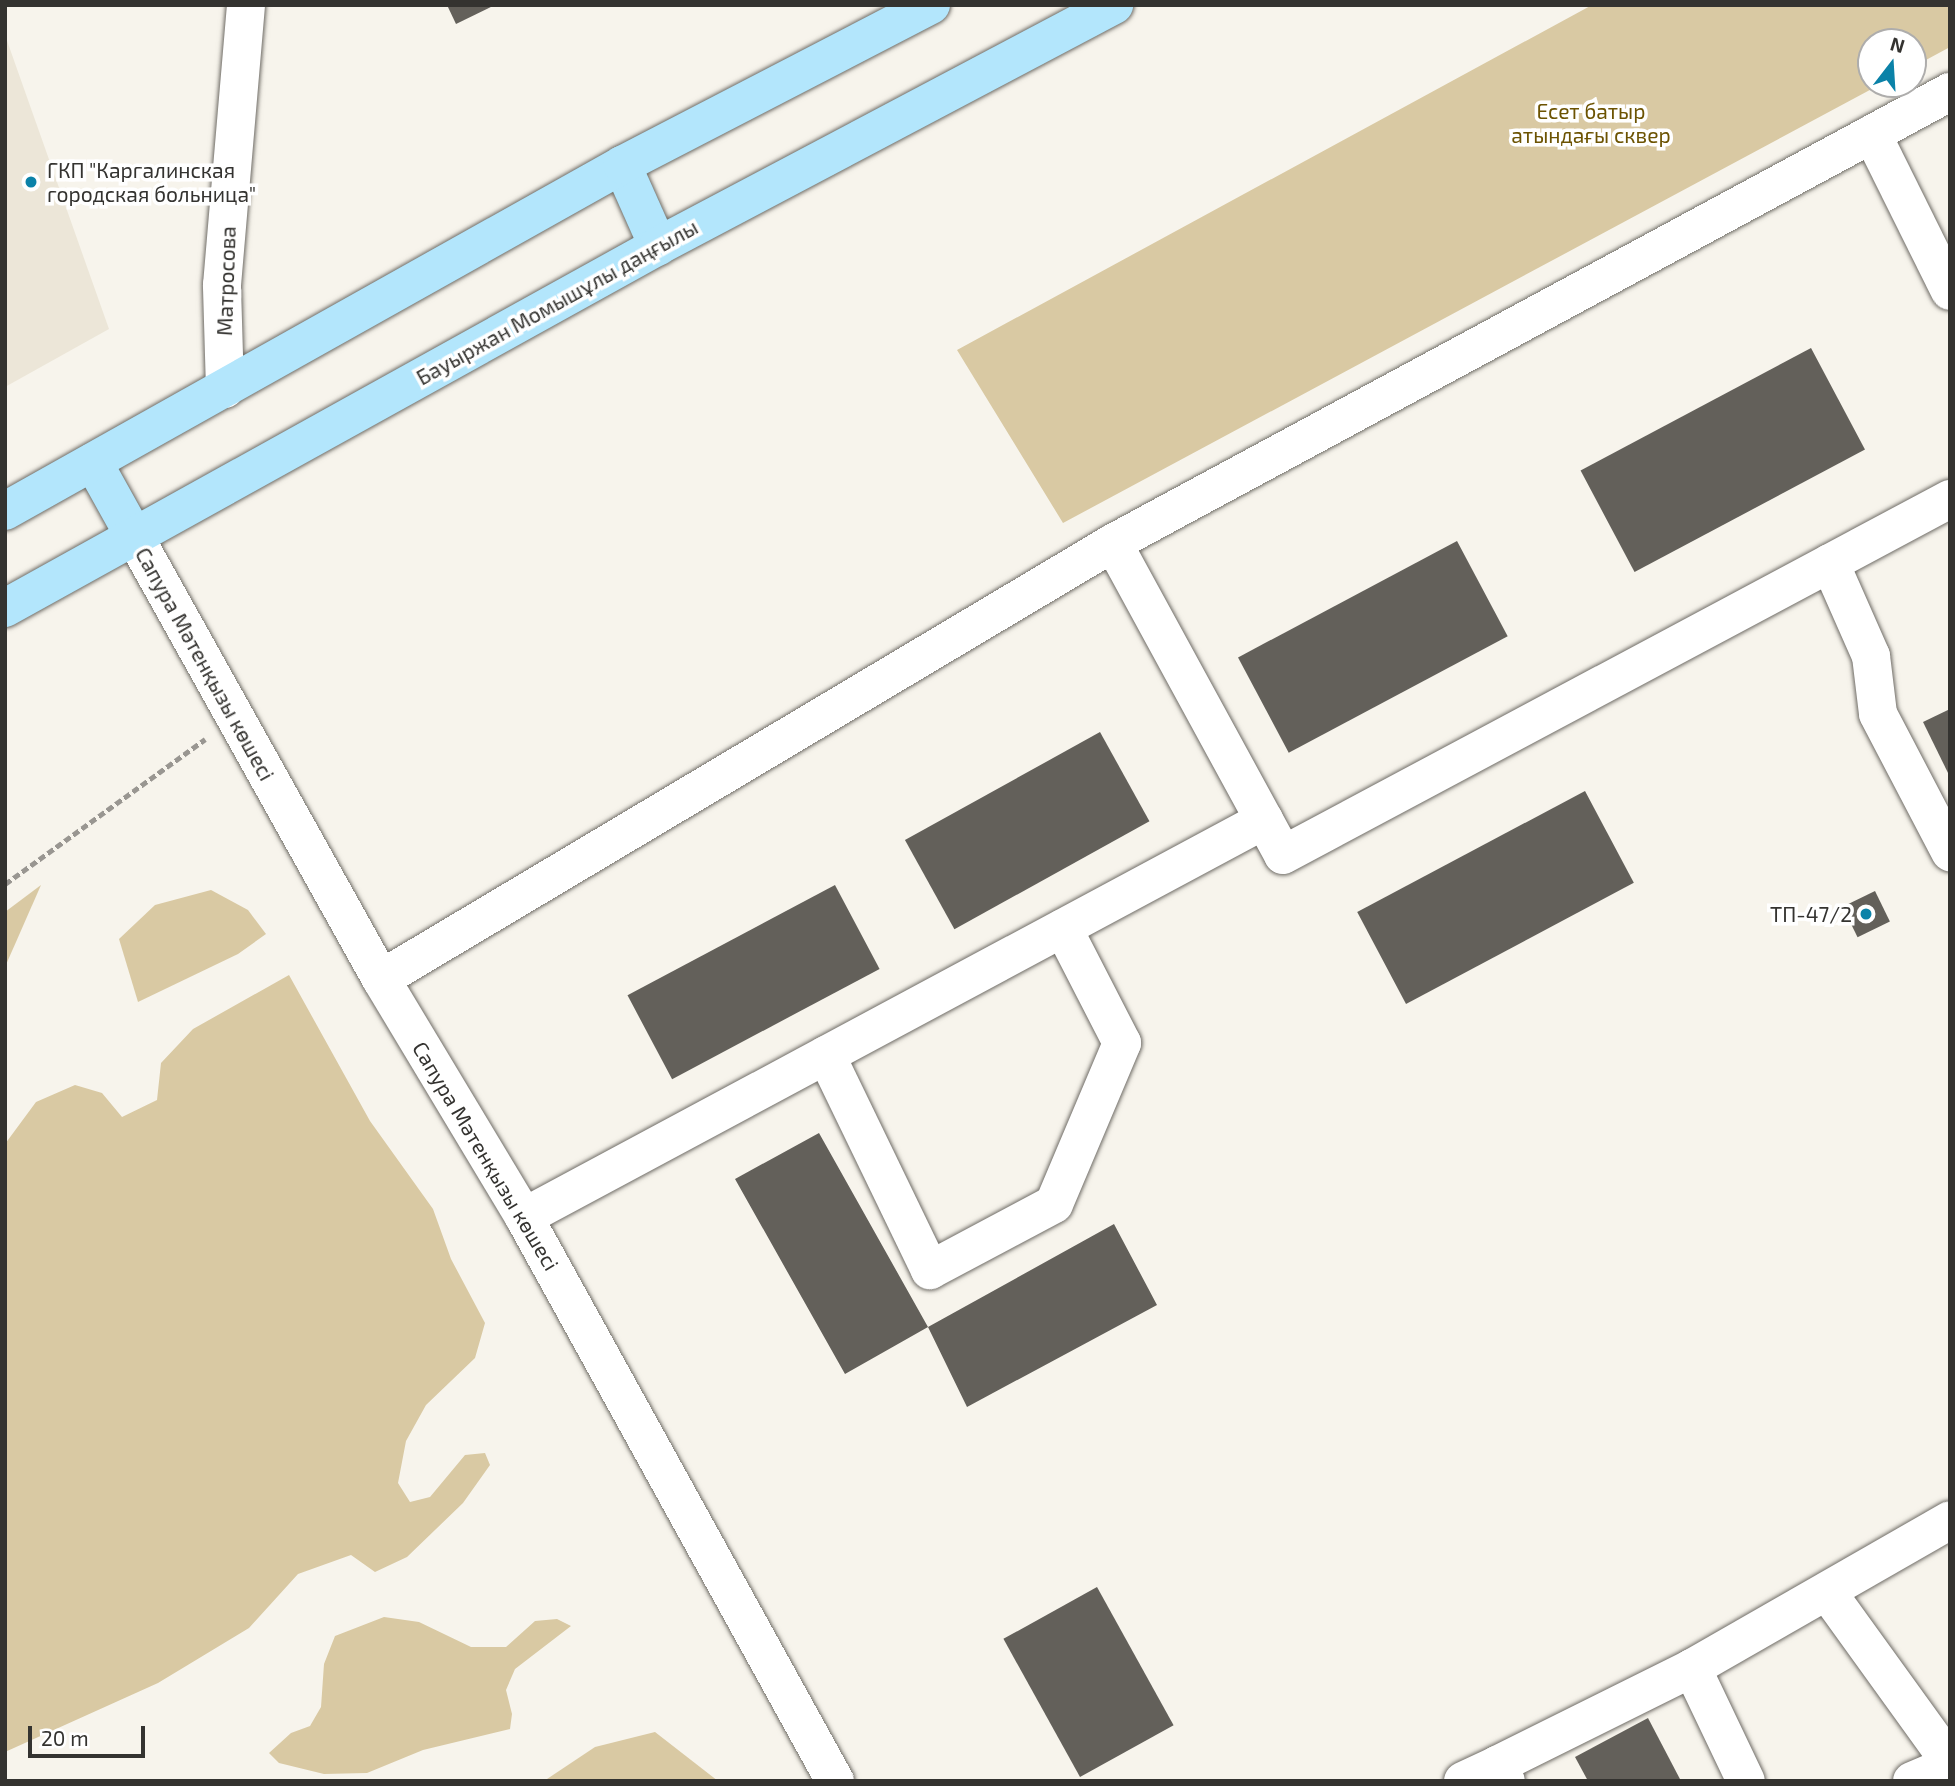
<!DOCTYPE html>
<meta charset="utf-8">
<style>
body{margin:0}
#map{position:relative;width:1955px;height:1786px;overflow:hidden;background:#f7f4ec;font-family:"Exo 2",sans-serif}
div>[style]{position:absolute}
.built>*{inset:0;background:#ece6d8}
.green>*{inset:0;background:#d9c9a3}
.building>*{inset:0;background:#63605a;transform-origin:0 0}
.path>*{height:4.5px;margin-top:-2.25px;transform-origin:0;background:repeating-linear-gradient(90deg,#999691 0 7px,transparent 0 10.5px)}
.roads{filter:drop-shadow(0 0 2px #6f6c66) drop-shadow(0 0 2px #6f6c66)}
.minor>*{height:38px;margin:-19px;padding:0 19px;transform-origin:19px;border-radius:19px;background:#fff}
.major>*{height:38px;margin:-19px;padding:0 19px;transform-origin:19px;border-radius:19px;background:#b3e6fc}
.dots>*{width:19px;height:19px;translate:-50% -50%;box-sizing:border-box;border:4px solid #fff;border-radius:50%}
span{translate:-50% -50%;white-space:nowrap;text-align:center;line-height:1.15;-webkit-text-stroke:7px #fff;paint-order:stroke}
.park-label{font-size:21px;color:#6c5302}
.poi-label{font-size:21px;color:#343330}
.left{translate:0 -50%;text-align:left}
.right{translate:-100% -50%;text-align:right}
.street-label{font-size:21px;color:#343330}
.frame{position:absolute;inset:0;border:7px solid #343330;pointer-events:none}
.north{position:absolute;left:1857px;top:28px;width:70px;height:70px;box-sizing:border-box;background:#fff;border:2px solid #aeadac;border-radius:50%;rotate:17deg;font-size:19px;font-weight:700;line-height:28px;text-align:center;color:#343330}
.north::after{content:'';display:block;margin:auto;width:24px;height:32px;background:#0b82a8;clip-path:polygon(50% 0,100% 100%,50% 72%,0 100%)}
.scale{position:absolute;left:28px;top:1726px;width:117px;height:32px;box-sizing:border-box;border:4px solid #343330;border-top:0;padding-left:9px;font-size:21px;line-height:24px;white-space:nowrap;color:#343330;-webkit-text-stroke:5px #fff;paint-order:stroke}
</style>
<div id="map">
<div class="built">
<div style="clip-path:polygon(5px 35px,109px 329px,5px 387px)"></div>
</div>
<div class="green">
<div style="clip-path:polygon(1592px 5px,1950px 5px,1950px 47px,1913px 67px,1913px 42px,1871px 42px,1871px 84px,1881px 84px,1063px 523px,957px 350px)"></div>
<div style="clip-path:polygon(41px 885px,5px 967px,5px 912px)"></div>
<div style="clip-path:polygon(211px 890px,248px 910px,266px 934px,238px 954px,138px 1002px,119px 939px,155px 905px)"></div>
<div style="clip-path:polygon(289px 975px,370px 1121px,433px 1209px,451px 1259px,485px 1323px,475px 1358px,426px 1405px,406px 1441px,398px 1483px,410px 1502px,430px 1497px,465px 1455px,485px 1453px,490px 1465px,463px 1503px,407px 1557px,375px 1572px,351px 1555px,298px 1574px,249px 1628px,158px 1683px,5px 1752px,5px 1144px,36px 1102px,75px 1085px,102px 1093px,122px 1117px,157px 1100px,161px 1063px,193px 1029px)"></div>
<div style="clip-path:polygon(384px 1617px,419px 1622px,471px 1647px,506px 1647px,535px 1621px,557px 1619px,571px 1626px,515px 1669px,506px 1690px,512px 1714px,510px 1729px,423px 1750px,367px 1773px,324px 1774px,279px 1763px,269px 1753px,291px 1733px,310px 1726px,321px 1707px,324px 1664px,335px 1636px)"></div>
<div style="clip-path:polygon(655px 1732px,718px 1781px,544px 1781px,595px 1747px)"></div>
</div>
<div class="building">
<div style="clip-path:polygon(447px 5px,495px 5px,456px 24px)"></div>
<div style="left:1811px;top:348px;width:115px;height:261px;rotate:62deg"></div>
<div style="left:1457px;top:541px;width:108px;height:248px;rotate:62deg"></div>
<div style="clip-path:polygon(1950px 709px,1950px 777px,1923px 722px)"></div>
<div style="left:1100px;top:732px;width:102px;height:223px;rotate:61deg"></div>
<div style="left:1585px;top:791px;width:104px;height:258px;rotate:62deg"></div>
<div style="left:835px;top:885px;width:95px;height:235px;rotate:62deg"></div>
<div style="left:1875px;top:891px;width:34px;height:36px;rotate:64deg"></div>
<div style="clip-path:polygon(819px 1133px,928px 1327px,1114px 1224px,1157px 1305px,967px 1407px,928px 1327px,845px 1374px,735px 1179px)"></div>
<div style="left:1097px;top:1587px;width:158px;height:107px;rotate:61deg"></div>
<div style="clip-path:polygon(1648px 1718px,1681px 1781px,1588px 1781px,1575px 1757px)"></div>
</div>
<div class="path">
<div style="left:5px;top:884px;width:247px;rotate:-35.9deg"></div>
</div>
<div class="roads">
<div class="minor">
<div style="left:1872px;top:134px;width:175px;rotate:63.6deg"></div>
<div style="left:225px;top:389px;width:104px;rotate:-91.7deg"></div>
<div style="left:222px;top:285px;width:281px;rotate:-85.1deg"></div>
<div style="left:133px;top:534px;width:509px;rotate:60.87deg"></div>
<div style="left:381px;top:979px;width:278px;rotate:59deg"></div>
<div style="left:524px;top:1217px;width:644px;rotate:61.13deg"></div>
<div style="left:1113px;top:543px;width:355px;rotate:61.4deg"></div>
<div style="left:1283px;top:855px;width:756px;rotate:-28.09deg"></div>
<div style="left:1830px;top:563px;width:102px;rotate:66.2deg"></div>
<div style="left:1871px;top:656px;width:58px;rotate:83.1deg"></div>
<div style="left:1878px;top:714px;width:156px;rotate:62.4deg"></div>
<div style="left:381px;top:979px;width:852px;rotate:-30.78deg"></div>
<div style="left:1113px;top:543px;width:951px;rotate:-28.32deg"></div>
<div style="left:826px;top:1055px;width:239px;rotate:64.2deg"></div>
<div style="left:930px;top:1270px;width:140px;rotate:-28deg"></div>
<div style="left:1054px;top:1204px;width:175px;rotate:-67.1deg"></div>
<div style="left:1122px;top:1043px;width:129px;rotate:-117.2deg"></div>
<div style="left:524px;top:1217px;width:840px;rotate:-28.21deg"></div>
<div style="left:1828px;top:1593px;width:208px;rotate:54.2deg"></div>
<div style="left:1692px;top:1668px;width:125px;rotate:64.5deg"></div>
<div style="left:1497px;top:1765px;width:218px;rotate:-26.4deg"></div>
<div style="left:1692px;top:1668px;width:297px;rotate:-29.8deg"></div>
<div style="left:1463px;top:1781px;width:38px;rotate:-25deg"></div>
<div style="left:1497px;top:1765px;width:18px;rotate:61deg"></div>
<div style="left:1912px;top:1781px;width:41px;rotate:-22.8deg"></div>
</div>
<div class="major">
<div style="left:622px;top:165px;width:89px;rotate:66deg"></div>
<div style="left:93px;top:462px;width:82px;rotate:60.9deg"></div>
<div style="left:5px;top:511px;width:707px;rotate:-29.28deg"></div>
<div style="left:622px;top:165px;width:348px;rotate:-27.4deg"></div>
<div style="left:5px;top:608px;width:747px;rotate:-29deg"></div>
<div style="left:658px;top:246px;width:516px;rotate:-27.86deg"></div>
</div>
</div>
<div class="dots">
<div style="left:31px;top:182px;background:#0b82a8"></div>
<div style="left:1866px;top:914px;background:#0b82a8"></div>
</div>
<div class="park-label">
<span style="left:1591px;top:123px">Есет батыр<br>атындағы сквер</span>
</div>
<div class="poi-label">
<span class="left" style="left:47px;top:182px">ГКП "Каргалинская<br>городская больница"</span>
<span class="right" style="left:1852px;top:914px">ТП-47/2</span>
</div>
<div class="street-label">
<span style="left:226px;top:281px;rotate:-88deg">Матросова</span>
<span style="left:557px;top:302px;rotate:-29deg">Бауыржан Момышұлы даңғылы</span>
<span style="left:205px;top:664px;rotate:61deg">Сапура Мәтенқызы көшесі</span>
<span style="left:486px;top:1156px;rotate:59deg">Сапура Мәтенқызы көшесі</span>
</div>
<div class="frame"></div>
<div class="north">N</div>
<div class="scale">20 m</div>
</div>
